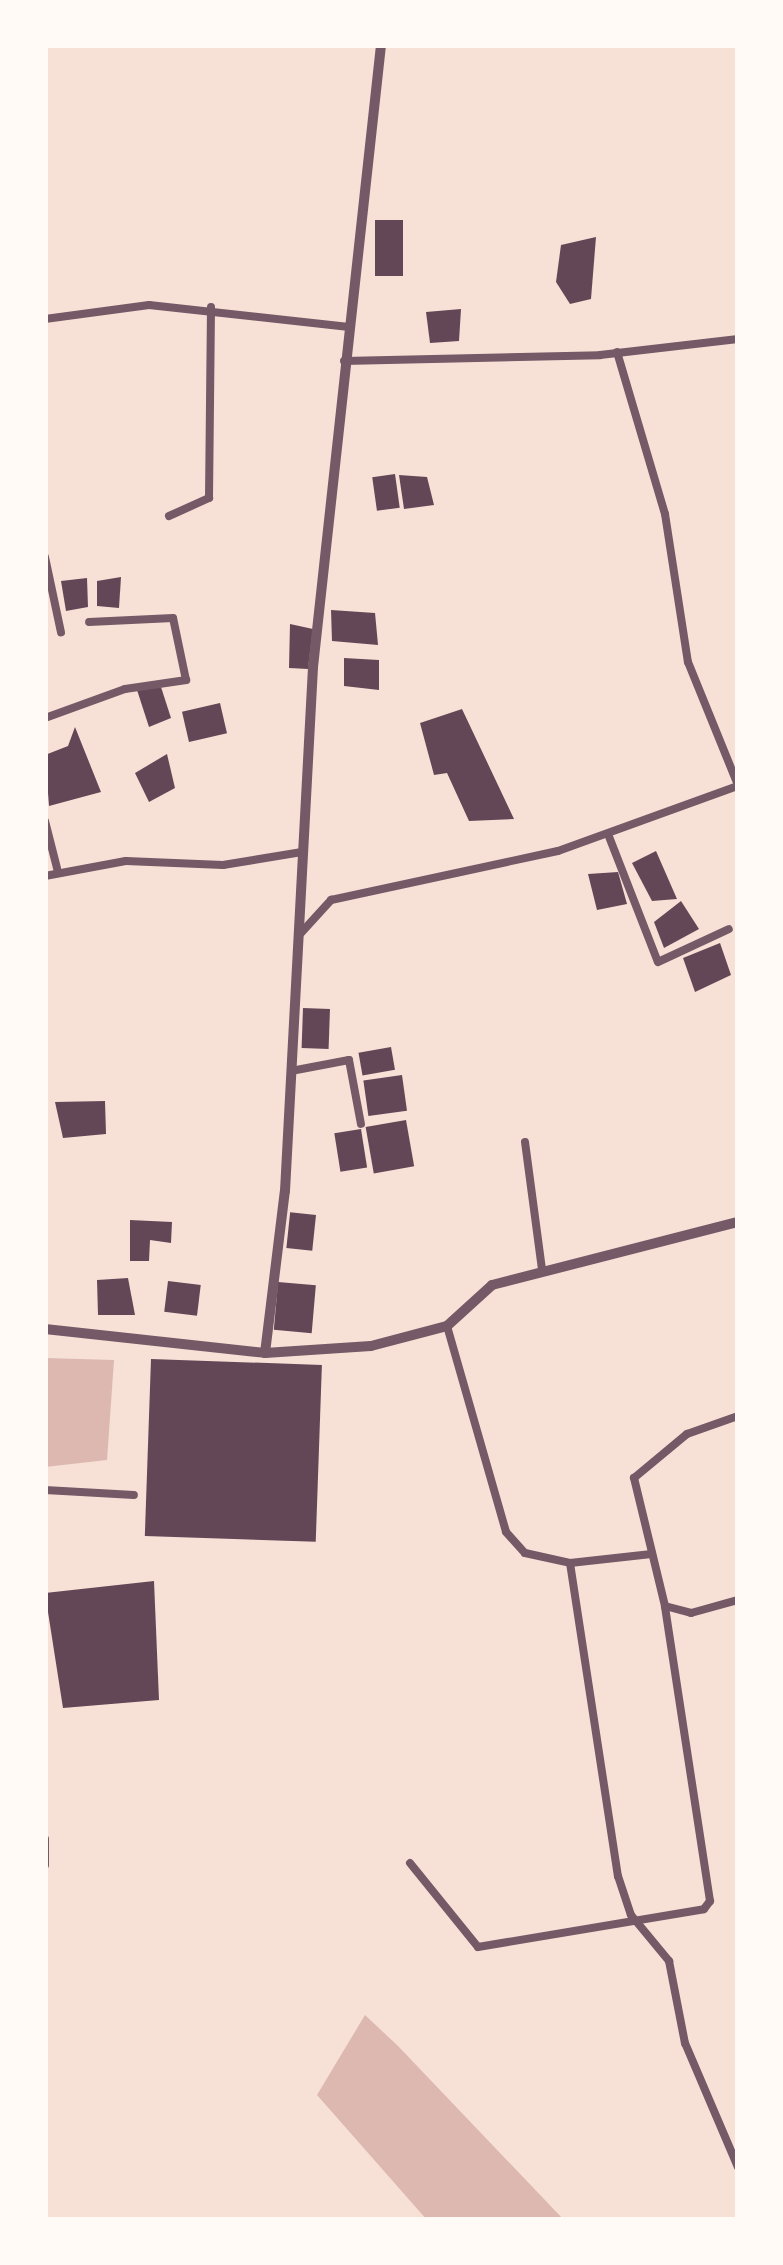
<!DOCTYPE html>
<style>
body{margin:0}
#map{position:relative;width:783px;height:2265px;overflow:hidden;background:#f7e1d7;font-family:"Public Sans",sans-serif}
div>[style]{position:absolute}
.water>*{inset:0;background:#dcb8b0}
.building>*{inset:0;background:#644757;transform-origin:0 0}
.minor>*{height:8px;margin:-4px;padding:0 4px;transform-origin:4px;border-radius:4px;background:#755966}
.tertiary>*{height:10px;margin:-5px;padding:0 5px;transform-origin:5px;border-radius:5px;background:#755966}
span{translate:-50% -50%;white-space:nowrap;text-align:center;line-height:1.15;-webkit-text-stroke:10px #fffaf5;paint-order:stroke}
.frame{position:absolute;inset:0;border:48px solid #fffaf5;pointer-events:none}
</style>
<div id="map">
<div class="water">
<div style="clip-path:polygon(45px 1358px,114px 1360px,107px 1460px,45px 1467px)"></div>
<div style="clip-path:polygon(365px 2015px,398px 2046px,564px 2220px,427px 2220px,317px 2095px)"></div>
</div>
<div class="building">
<div style="left:375px;top:220px;width:28px;height:56px"></div>
<div style="clip-path:polygon(596px 237px,591px 299px,570px 304px,556px 282px,561px 245px)"></div>
<div style="clip-path:polygon(461px 309px,459px 341px,430px 343px,426px 312px)"></div>
<div style="left:395px;top:474px;width:34px;height:23px;rotate:82deg"></div>
<div style="clip-path:polygon(399px 475px,427px 477px,434px 505px,404px 509px)"></div>
<div style="clip-path:polygon(121px 577px,119px 608px,97px 606px,97px 581px)"></div>
<div style="clip-path:polygon(87px 578px,88px 607px,66px 611px,61px 581px)"></div>
<div style="clip-path:polygon(331px 610px,375px 613px,378px 645px,332px 641px)"></div>
<div style="clip-path:polygon(290px 624px,313px 629px,308px 669px,289px 668px)"></div>
<div style="clip-path:polygon(344px 658px,379px 660px,379px 690px,344px 686px)"></div>
<div style="clip-path:polygon(161px 687px,171px 718px,149px 727px,137px 690px)"></div>
<div style="left:220px;top:703px;width:31px;height:39px;rotate:77deg"></div>
<div style="clip-path:polygon(462px 709px,514px 819px,469px 821px,447px 773px,434px 775px,420px 723px)"></div>
<div style="clip-path:polygon(75px 727px,101px 792px,49px 806px,45px 755px,68px 746px)"></div>
<div style="clip-path:polygon(167px 754px,175px 788px,149px 802px,135px 773px)"></div>
<div style="clip-path:polygon(656px 851px,677px 899px,652px 901px,632px 863px)"></div>
<div style="clip-path:polygon(618px 872px,627px 904px,597px 910px,588px 874px)"></div>
<div style="clip-path:polygon(681px 901px,699px 929px,664px 948px,654px 922px)"></div>
<div style="clip-path:polygon(720px 943px,731px 975px,695px 992px,683px 958px)"></div>
<div style="left:303px;top:1008px;width:27px;height:40px;rotate:2deg"></div>
<div style="left:391px;top:1047px;width:23px;height:33px;rotate:80deg"></div>
<div style="left:402px;top:1075px;width:36px;height:39px;rotate:82deg"></div>
<div style="clip-path:polygon(105px 1101px,106px 1134px,63px 1138px,55px 1102px)"></div>
<div style="left:406px;top:1120px;width:47px;height:41px;rotate:80deg"></div>
<div style="left:361px;top:1129px;width:39px;height:27px;rotate:81deg"></div>
<div style="left:316px;top:1215px;width:36px;height:26px;rotate:96deg"></div>
<div style="clip-path:polygon(130px 1220px,172px 1222px,171px 1243px,150px 1240px,149px 1261px,130px 1261px)"></div>
<div style="clip-path:polygon(128px 1278px,135px 1315px,98px 1315px,97px 1280px)"></div>
<div style="left:168px;top:1281px;width:33px;height:31px;rotate:7deg"></div>
<div style="left:278px;top:1282px;width:38px;height:48px;rotate:5deg"></div>
<div style="left:151px;top:1359px;width:171px;height:177px;rotate:2deg"></div>
<div style="clip-path:polygon(154px 1581px,159px 1700px,63px 1708px,45px 1593px)"></div>
</div>
<div class="minor">
<div style="left:45px;top:319px;width:105px;rotate:-7.7deg"></div>
<div style="left:149px;top:305px;width:199px;rotate:6.3deg"></div>
<div style="left:617px;top:352px;width:169px;rotate:73.5deg"></div>
<div style="left:665px;top:514px;width:150px;rotate:81.2deg"></div>
<div style="left:688px;top:662px;width:133px;rotate:67.9deg"></div>
<div style="left:344px;top:361px;width:256px;rotate:-1.3deg"></div>
<div style="left:600px;top:355px;width:139px;rotate:-6.6deg"></div>
<div style="left:169px;top:516px;width:44px;rotate:-24.2deg"></div>
<div style="left:209px;top:498px;width:191px;rotate:-89.4deg"></div>
<div style="left:45px;top:557px;width:77px;rotate:78deg"></div>
<div style="left:45px;top:718px;width:85px;rotate:-19.9deg"></div>
<div style="left:125px;top:689px;width:62px;rotate:-8.4deg"></div>
<div style="left:186px;top:680px;width:63px;rotate:-101.8deg"></div>
<div style="left:173px;top:618px;width:84px;rotate:177.3deg"></div>
<div style="left:45px;top:821px;width:49px;rotate:75.7deg"></div>
<div style="left:608px;top:834px;width:137px;rotate:68.7deg"></div>
<div style="left:658px;top:962px;width:78px;rotate:-24.9deg"></div>
<div style="left:45px;top:876px;width:82px;rotate:-10.5deg"></div>
<div style="left:126px;top:861px;width:97px;rotate:2.4deg"></div>
<div style="left:223px;top:865px;width:80px;rotate:-9.3deg"></div>
<div style="left:301px;top:933px;width:45px;rotate:-47.7deg"></div>
<div style="left:331px;top:900px;width:232px;rotate:-12.2deg"></div>
<div style="left:558px;top:851px;width:191px;rotate:-19.9deg"></div>
<div style="left:291px;top:1071px;width:59px;rotate:-10.7deg"></div>
<div style="left:349px;top:1060px;width:65px;rotate:79.4deg"></div>
<div style="left:525px;top:1142px;width:129px;rotate:82.4deg"></div>
<div style="left:447px;top:1326px;width:214px;rotate:74deg"></div>
<div style="left:506px;top:1532px;width:28px;rotate:48deg"></div>
<div style="left:525px;top:1553px;width:46px;rotate:12.5deg"></div>
<div style="left:570px;top:1563px;width:317px;rotate:81.3deg"></div>
<div style="left:618px;top:1876px;width:41px;rotate:71.6deg"></div>
<div style="left:631px;top:1915px;width:60px;rotate:50.4deg"></div>
<div style="left:669px;top:1961px;width:84px;rotate:79deg"></div>
<div style="left:685px;top:2043px;width:135px;rotate:66.9deg"></div>
<div style="left:45px;top:1490px;width:89px;rotate:3.2deg"></div>
<div style="left:570px;top:1563px;width:82px;rotate:-6.3deg"></div>
<div style="left:665px;top:1606px;width:27px;rotate:15deg"></div>
<div style="left:691px;top:1613px;width:49px;rotate:-15.5deg"></div>
<div style="left:45px;top:1839px;width:26px;rotate:90deg"></div>
<div style="left:410px;top:1863px;width:108px;rotate:51deg"></div>
<div style="left:478px;top:1947px;width:229px;rotate:-9.5deg"></div>
<div style="left:704px;top:1909px;width:10px;rotate:-53deg"></div>
<div style="left:710px;top:1901px;width:298px;rotate:-98.7deg"></div>
<div style="left:665px;top:1606px;width:132px;rotate:-103.6deg"></div>
<div style="left:634px;top:1478px;width:69px;rotate:-39.7deg"></div>
<div style="left:687px;top:1434px;width:54px;rotate:-19.4deg"></div>
</div>
<div class="tertiary">
<div style="left:45px;top:1329px;width:221px;rotate:6.2deg"></div>
<div style="left:265px;top:1353px;width:106px;rotate:-3.8deg"></div>
<div style="left:371px;top:1346px;width:79px;rotate:-14.7deg"></div>
<div style="left:447px;top:1326px;width:61px;rotate:-42.3deg"></div>
<div style="left:492px;top:1285px;width:254px;rotate:-14.4deg"></div>
<div style="left:265px;top:1353px;width:163px;rotate:-83deg"></div>
<div style="left:285px;top:1191px;width:525px;rotate:-86.94deg"></div>
<div style="left:313px;top:667px;width:626px;rotate:-83.76deg"></div>
</div>
<div class="frame"></div>
</div>
